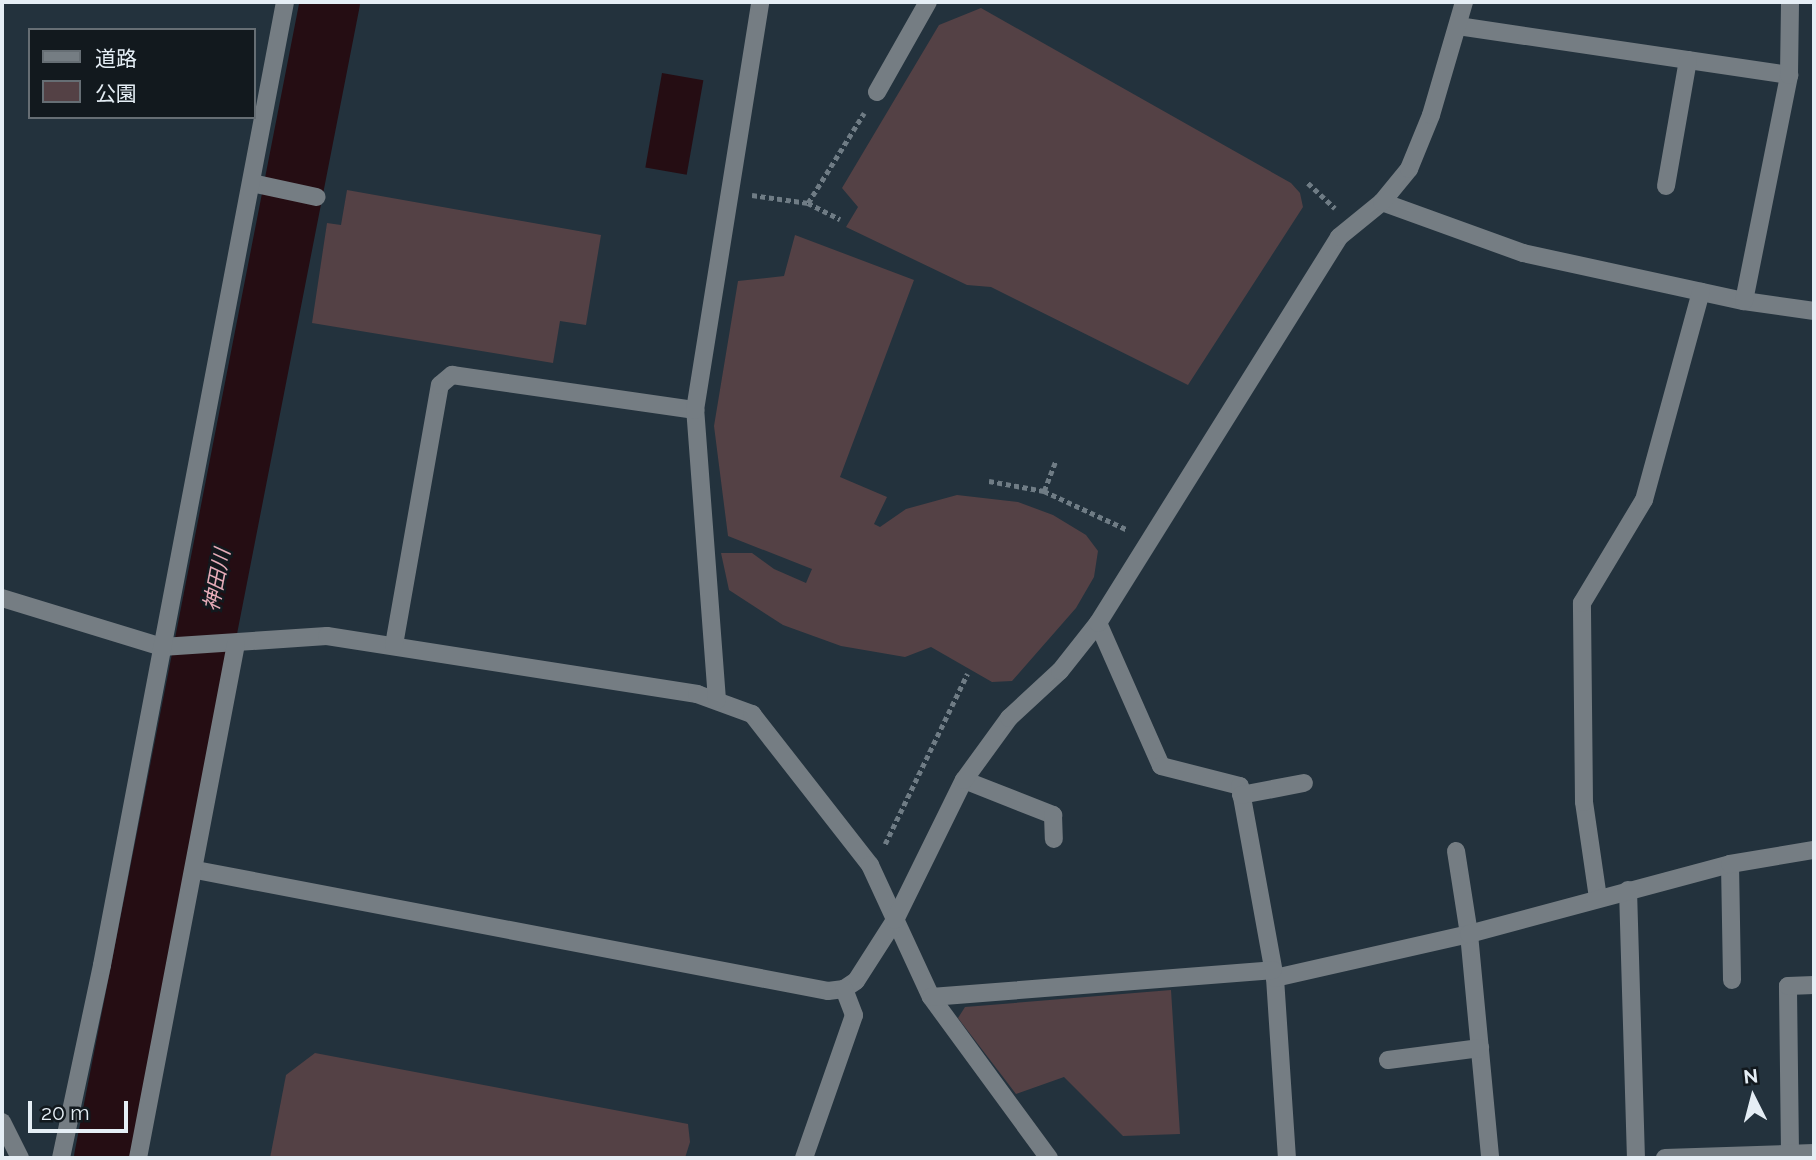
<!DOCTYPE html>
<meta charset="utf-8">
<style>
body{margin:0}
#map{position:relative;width:1816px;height:1160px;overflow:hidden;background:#23323d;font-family:Raleway,"Noto Sans JP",sans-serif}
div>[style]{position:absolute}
.green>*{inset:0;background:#544145}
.water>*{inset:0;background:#250d13;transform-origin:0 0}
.river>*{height:60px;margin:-30px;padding:0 30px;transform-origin:30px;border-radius:30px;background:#250d13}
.path>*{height:4.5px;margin-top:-2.25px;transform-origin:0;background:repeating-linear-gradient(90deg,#6f7c85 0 5px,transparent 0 8.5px)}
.minor>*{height:18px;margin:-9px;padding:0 9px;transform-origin:9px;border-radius:9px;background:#757d83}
span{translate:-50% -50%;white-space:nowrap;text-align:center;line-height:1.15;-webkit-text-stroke:5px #12191e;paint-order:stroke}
.water-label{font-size:21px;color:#e6acb8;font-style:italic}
.frame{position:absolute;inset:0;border:4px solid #e5eef5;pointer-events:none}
.legend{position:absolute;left:28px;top:28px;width:228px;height:91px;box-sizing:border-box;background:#12191e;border:2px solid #666e74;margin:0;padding:9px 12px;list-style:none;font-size:21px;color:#e5eef5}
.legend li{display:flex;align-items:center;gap:14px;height:35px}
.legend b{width:35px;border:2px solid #666e74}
.north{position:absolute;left:1718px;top:1062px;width:70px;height:70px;-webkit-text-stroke:5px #12191e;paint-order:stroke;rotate:354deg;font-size:19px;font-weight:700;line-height:28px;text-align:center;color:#e5eef5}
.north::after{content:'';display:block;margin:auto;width:24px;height:32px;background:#e5eef5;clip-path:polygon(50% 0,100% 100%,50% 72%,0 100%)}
.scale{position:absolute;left:28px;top:1101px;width:100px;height:32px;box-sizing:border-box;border:4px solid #e5eef5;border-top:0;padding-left:9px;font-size:21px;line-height:24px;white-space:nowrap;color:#e5eef5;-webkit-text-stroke:5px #12191e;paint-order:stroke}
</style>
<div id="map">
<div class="green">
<div style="clip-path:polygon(981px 8px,1291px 183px,1300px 193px,1303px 207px,1188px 385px,991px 287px,967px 285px,846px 227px,858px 207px,842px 188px,939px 25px)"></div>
<div style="clip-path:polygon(347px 190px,601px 235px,586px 325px,560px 321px,553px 363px,312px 323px,327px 223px,341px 225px)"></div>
<div style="clip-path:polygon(795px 235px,914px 280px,840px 477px,887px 497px,874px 524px,880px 527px,906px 509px,957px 495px,1018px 502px,1053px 515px,1086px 535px,1098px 551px,1094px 577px,1076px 608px,1012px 681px,992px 682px,931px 647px,905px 657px,841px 646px,783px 625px,729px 590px,721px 553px,752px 553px,774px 569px,806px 583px,812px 569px,728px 536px,714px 426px,738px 281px,784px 276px)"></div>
<div style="clip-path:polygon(1171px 990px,1180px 1134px,1123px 1136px,1064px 1077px,1016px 1094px,958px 1018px,965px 1007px)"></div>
<div style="clip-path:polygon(315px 1053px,688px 1124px,690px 1142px,685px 1158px,270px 1158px,286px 1075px)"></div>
</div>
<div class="water">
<div style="left:662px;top:73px;width:42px;height:96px;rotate:10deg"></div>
</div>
<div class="river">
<div style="left:104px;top:1158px;width:1178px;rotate:-78.94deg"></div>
</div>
<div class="path">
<div style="left:1308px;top:183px;width:37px;rotate:43deg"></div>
<div style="left:752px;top:195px;width:57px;rotate:8.1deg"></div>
<div style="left:808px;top:203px;width:106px;rotate:-58.1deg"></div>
<div style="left:808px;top:203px;width:36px;rotate:27deg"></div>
<div style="left:989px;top:481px;width:56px;rotate:10.3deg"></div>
<div style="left:1044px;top:491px;width:93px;rotate:24.9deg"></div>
<div style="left:1044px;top:491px;width:33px;rotate:-69deg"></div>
<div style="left:885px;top:844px;width:189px;rotate:-64.2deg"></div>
</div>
<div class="minor">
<div style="left:1458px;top:26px;width:335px;rotate:8.4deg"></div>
<div style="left:877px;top:92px;width:103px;rotate:-60.5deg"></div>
<div style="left:252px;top:183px;width:66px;rotate:12.2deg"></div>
<div style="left:1666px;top:186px;width:128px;rotate:-80.1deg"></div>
<div style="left:1382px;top:202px;width:150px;rotate:19.9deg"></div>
<div style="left:1523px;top:253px;width:226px;rotate:12.3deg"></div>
<div style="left:1744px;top:301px;width:71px;rotate:8.1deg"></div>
<div style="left:1744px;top:301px;width:230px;rotate:-78.7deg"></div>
<div style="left:1789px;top:75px;width:73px;rotate:-89.2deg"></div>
<div style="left:2px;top:598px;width:167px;rotate:17deg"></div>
<div style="left:162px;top:647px;width:165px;rotate:-3.8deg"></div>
<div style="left:327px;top:636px;width:375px;rotate:8.9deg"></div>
<div style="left:697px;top:694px;width:59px;rotate:20deg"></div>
<div style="left:752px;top:714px;width:192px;rotate:52deg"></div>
<div style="left:870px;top:865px;width:145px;rotate:65.2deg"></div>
<div style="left:931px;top:997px;width:200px;rotate:53.8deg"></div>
<div style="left:1098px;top:623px;width:156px;rotate:66.2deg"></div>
<div style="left:1161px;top:766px;width:81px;rotate:14.2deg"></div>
<div style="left:1240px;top:786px;width:195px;rotate:79.7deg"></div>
<div style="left:1275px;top:978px;width:180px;rotate:86.2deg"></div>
<div style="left:394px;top:645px;width:264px;rotate:-80deg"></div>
<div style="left:440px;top:385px;width:16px;rotate:-40deg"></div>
<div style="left:452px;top:375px;width:246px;rotate:8.2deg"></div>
<div style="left:717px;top:700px;width:291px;rotate:-94.3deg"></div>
<div style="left:695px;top:410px;width:413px;rotate:-80.9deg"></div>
<div style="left:964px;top:780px;width:96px;rotate:21.5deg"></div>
<div style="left:1053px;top:815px;width:24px;rotate:88deg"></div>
<div style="left:1241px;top:795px;width:64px;rotate:-10.8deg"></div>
<div style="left:1456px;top:851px;width:84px;rotate:81.1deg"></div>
<div style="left:1469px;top:934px;width:225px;rotate:84.6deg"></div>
<div style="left:1730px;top:864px;width:116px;rotate:89deg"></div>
<div style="left:196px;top:870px;width:643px;rotate:10.84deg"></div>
<div style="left:828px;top:991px;width:16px;rotate:-7deg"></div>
<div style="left:844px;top:989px;width:14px;rotate:-34deg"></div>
<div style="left:856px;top:981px;width:72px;rotate:-57.4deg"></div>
<div style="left:895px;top:920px;width:156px;rotate:-63.8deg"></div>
<div style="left:964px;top:780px;width:77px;rotate:-54deg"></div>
<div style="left:1009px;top:718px;width:69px;rotate:-42.7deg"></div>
<div style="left:1060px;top:671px;width:61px;rotate:-51.6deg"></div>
<div style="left:1098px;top:623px;width:455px;rotate:-58deg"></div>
<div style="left:1339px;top:237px;width:55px;rotate:-39.1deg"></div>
<div style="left:1382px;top:202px;width:43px;rotate:-50.7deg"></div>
<div style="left:1409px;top:169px;width:58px;rotate:-67.8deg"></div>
<div style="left:1431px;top:115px;width:118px;rotate:-73.7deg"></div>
<div style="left:1628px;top:890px;width:268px;rotate:88.3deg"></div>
<div style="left:1598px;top:898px;width:97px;rotate:-98.3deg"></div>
<div style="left:1584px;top:802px;width:199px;rotate:-90.6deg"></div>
<div style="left:1582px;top:603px;width:120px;rotate:-59deg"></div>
<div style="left:1644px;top:500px;width:216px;rotate:-74.7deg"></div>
<div style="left:1275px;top:978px;width:199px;rotate:-12.8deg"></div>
<div style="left:1469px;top:934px;width:270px;rotate:-15deg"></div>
<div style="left:1730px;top:864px;width:85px;rotate:-9.5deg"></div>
<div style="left:931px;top:997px;width:343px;rotate:-4.5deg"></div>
<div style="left:1388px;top:1060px;width:93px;rotate:-7.4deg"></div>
<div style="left:2px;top:1122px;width:40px;rotate:63.4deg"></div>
<div style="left:1790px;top:1153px;width:167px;rotate:-90.7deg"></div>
<div style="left:1788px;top:986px;width:26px;rotate:-2deg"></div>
<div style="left:61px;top:1158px;width:197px;rotate:-78deg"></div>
<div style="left:102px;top:965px;width:980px;rotate:-79.24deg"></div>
<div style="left:138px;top:1158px;width:523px;rotate:-79.21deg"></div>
<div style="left:804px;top:1158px;width:151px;rotate:-70.7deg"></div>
<div style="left:854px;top:1015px;width:28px;rotate:-111deg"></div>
<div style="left:1665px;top:1158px;width:149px;rotate:-1.9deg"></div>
</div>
<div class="water-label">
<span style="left:217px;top:580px;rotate:-79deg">神田川</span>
</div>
<div class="frame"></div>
<ul class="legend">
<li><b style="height:9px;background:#757d83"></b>道路</li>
<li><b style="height:19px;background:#544145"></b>公園</li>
</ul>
<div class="north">N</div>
<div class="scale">20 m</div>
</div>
